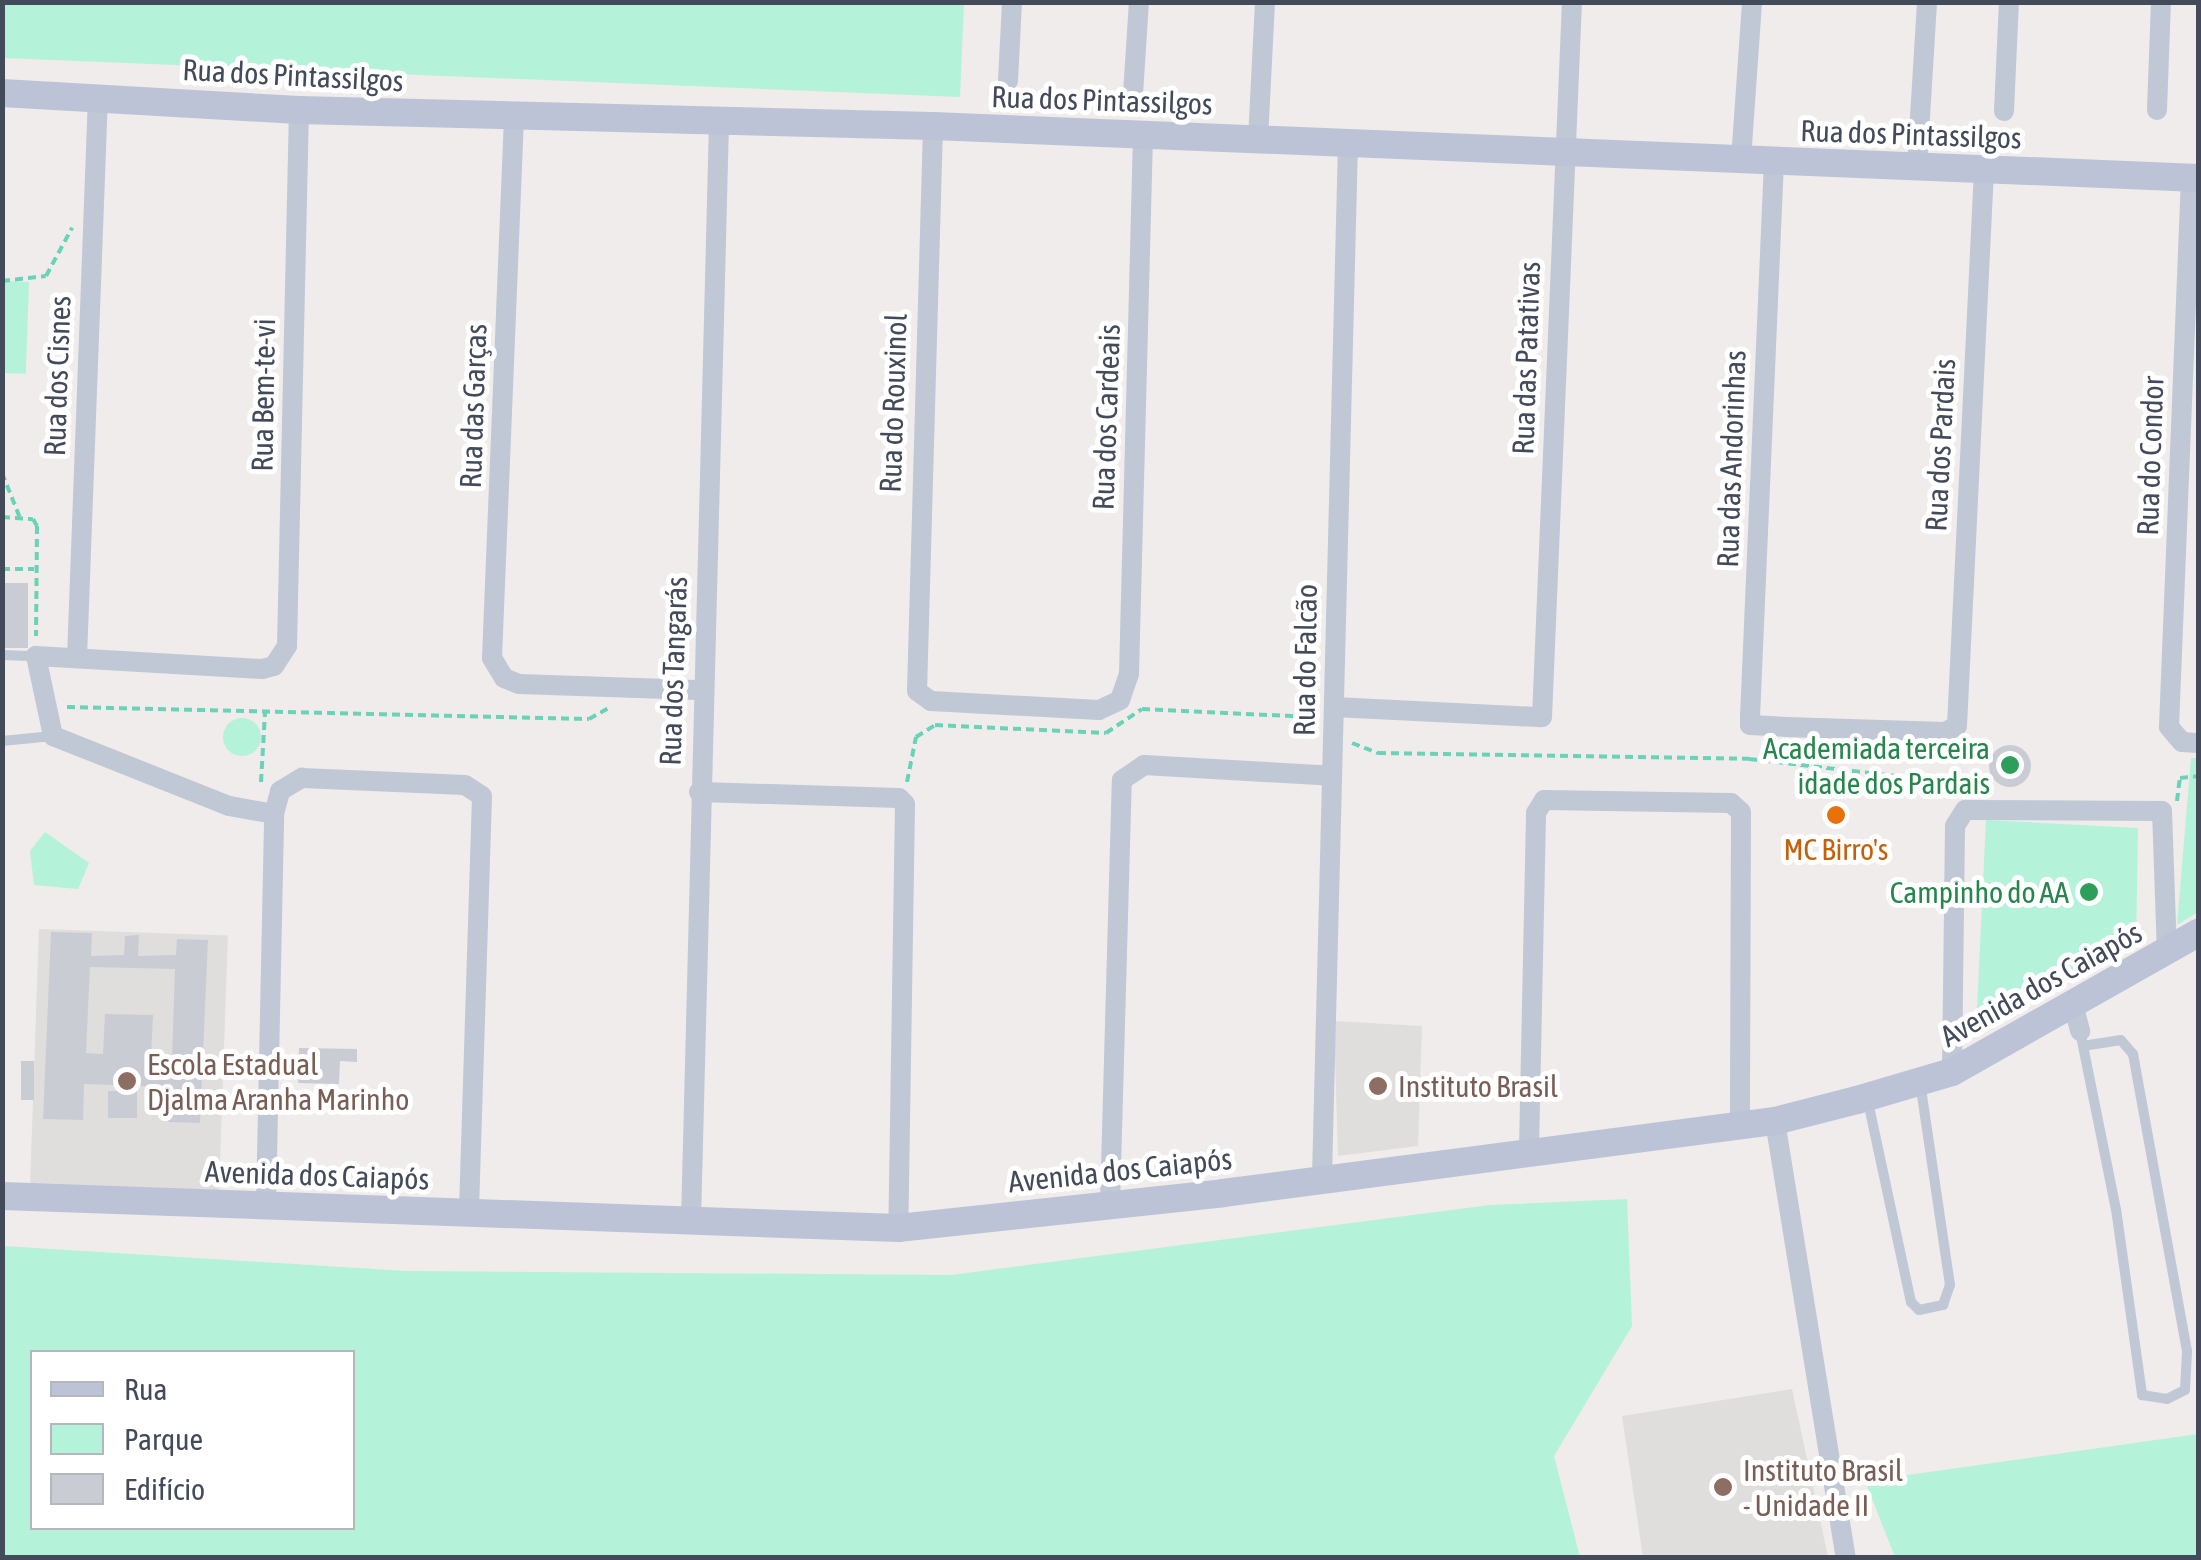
<!DOCTYPE html>
<meta charset="utf-8">
<style>
body{margin:0}
#map{position:relative;width:2201px;height:1560px;overflow:hidden;background:#efeceb;font-family:"Asap Condensed",sans-serif}
div>[style]{position:absolute}
.education>*{inset:0;background:#e0dddd;transform-origin:0 0}
.green>*{inset:0;background:#b4f2d9;transform-origin:0 0}
.round{border-radius:50%}
.building>*{inset:0;background:#caccd4;transform-origin:0 0}
.path>*{height:4px;margin-top:-2px;transform-origin:0;background:repeating-linear-gradient(90deg,#6ad2b6 0 8px,transparent 0 13px)}
.lane>*{height:10px;margin:-5px;padding:0 5px;transform-origin:5px;border-radius:5px;background:#c0c7d5}
.street>*{height:20px;margin:-10px;padding:0 10px;transform-origin:10px;border-radius:10px;background:#c0c7d5}
.secondary>*{height:28px;margin:-14px;padding:0 14px;transform-origin:14px;border-radius:14px;background:#bcc3d7}
.dots>*{width:28px;height:28px;translate:-50% -50%;box-sizing:border-box;border:5px solid #fff;border-radius:50%}
span{translate:-50% -50%;white-space:nowrap;text-align:center;line-height:1.15;-webkit-text-stroke:10px #fff;paint-order:stroke}
.street-label{font-size:30px;color:#434a5a}
.leisure-label{font-size:30px;color:#27864d}
.right{translate:-100% -50%;text-align:right}
.food-label{font-size:30px;color:#c56008}
.education-label{font-size:30px;color:#785e54}
.left{translate:0 -50%;text-align:left}
.frame{position:absolute;inset:0;border:5px solid #434a5a;pointer-events:none}
.legend{position:absolute;left:30px;top:1350px;width:325px;height:180px;box-sizing:border-box;background:#fff;border:2px solid #b4b7bd;margin:0;padding:12px 18px;list-style:none;font-size:30px;color:#434a5a}
.legend li{display:flex;align-items:center;gap:20px;height:50px}
.legend b{width:50px;border:2px solid #b4b7bd}
</style>
<div id="map">
<div class="education">
<div style="left:39px;top:929px;width:189px;height:259px;rotate:2deg"></div>
<div style="clip-path:polygon(1334px 1021px,1422px 1026px,1418px 1146px,1338px 1156px)"></div>
<div style="clip-path:polygon(1792px 1389px,1828px 1557px,1643px 1557px,1622px 1416px)"></div>
</div>
<div class="green">
<div style="clip-path:polygon(3px 2px,964px 3px,960px 97px,3px 58px)"></div>
<div style="left:3px;top:281px;width:26px;height:92px;rotate:2deg"></div>
<div class="round" style="left:223px;top:718px;width:38px;height:38px"></div>
<div style="clip-path:polygon(2191px 758px,2198px 758px,2198px 912px,2177px 925px)"></div>
<div style="clip-path:polygon(1986px 820px,2138px 828px,2136px 944px,1976px 1031px)"></div>
<div style="clip-path:polygon(45px 832px,89px 863px,78px 889px,34px 885px,30px 851px)"></div>
<div style="clip-path:polygon(evenodd,1627px 1199px,1632px 1326px,1554px 1456px,1580px 1557px,3px 1557px,3px 1246px,407px 1271px,951px 1275px,1490px 1205px,1627px 1199px,32px 1352px,352px 1352px,352px 1528px,32px 1528px,32px 1352px)"></div>
<div style="clip-path:polygon(2198px 1434px,2198px 1557px,1895px 1557px,1865px 1481px)"></div>
</div>
<div class="building">
<div style="left:2px;top:583px;width:26px;height:65px"></div>
<div class="round" style="left:1989px;top:745px;width:42px;height:42px"></div>
<div style="clip-path:polygon(evenodd,51px 932px,92px 933px,91px 956px,124px 955px,125px 936px,139px 935px,138px 956px,176px 955px,177px 939px,208px 940px,200px 1123px,168px 1122px,169px 1087px,84px 1084px,83px 1120px,43px 1119px,51px 932px,90px 967px,175px 969px,172px 1058px,151px 1057px,153px 1015px,105px 1014px,103px 1054px,86px 1053px,90px 967px)"></div>
<div style="clip-path:polygon(299px 1048px,357px 1049px,357px 1062px,340px 1061px,339px 1084px,298px 1083px)"></div>
<div style="left:21px;top:1061px;width:13px;height:39px"></div>
<div style="left:108px;top:1091px;width:29px;height:27px"></div>
</div>
<div class="path">
<div style="left:2px;top:281px;width:44px;rotate:-6.5deg"></div>
<div style="left:46px;top:276px;width:55px;rotate:-61.6deg"></div>
<div style="left:2px;top:473px;width:48px;rotate:68.2deg"></div>
<div style="left:2px;top:517px;width:31px;rotate:4deg"></div>
<div style="left:33px;top:519px;width:8px;rotate:60deg"></div>
<div style="left:37px;top:526px;width:110px;rotate:90.5deg"></div>
<div style="left:2px;top:569px;width:32px"></div>
<div style="left:67px;top:707px;width:522px;rotate:1.32deg"></div>
<div style="left:589px;top:719px;width:23px;rotate:-29deg"></div>
<div style="left:1352px;top:743px;width:28px;rotate:21deg"></div>
<div style="left:1378px;top:753px;width:371px;rotate:0.9deg"></div>
<div style="left:1749px;top:759px;width:191px;rotate:6.6deg"></div>
<div style="left:1939px;top:781px;width:24px;rotate:24deg"></div>
<div style="left:261px;top:782px;width:69px;rotate:-86.7deg"></div>
<div style="left:907px;top:782px;width:46px;rotate:-78.7deg"></div>
<div style="left:916px;top:737px;width:22px;rotate:-32deg"></div>
<div style="left:935px;top:725px;width:171px;rotate:2.7deg"></div>
<div style="left:1106px;top:733px;width:43px;rotate:-33.7deg"></div>
<div style="left:1142px;top:709px;width:172px;rotate:2.7deg"></div>
<div style="left:2177px;top:801px;width:23px;rotate:-83deg"></div>
<div style="left:2180px;top:778px;width:18px;rotate:-6deg"></div>
</div>
<div class="lane">
<div style="left:2px;top:655px;width:33px;rotate:2deg"></div>
<div style="left:2px;top:741px;width:51px;rotate:-5.6deg"></div>
<div style="left:2080px;top:1031px;width:182px;rotate:78.6deg"></div>
<div style="left:2116px;top:1209px;width:188px;rotate:82deg"></div>
<div style="left:2142px;top:1395px;width:25px;rotate:9deg"></div>
<div style="left:2167px;top:1399px;width:20px;rotate:-27deg"></div>
<div style="left:2185px;top:1390px;width:39px;rotate:-87deg"></div>
<div style="left:2187px;top:1351px;width:302px;rotate:-100.3deg"></div>
<div style="left:2133px;top:1054px;width:18px;rotate:-131deg"></div>
<div style="left:2121px;top:1040px;width:37px;rotate:171deg"></div>
<div style="left:1867px;top:1097px;width:210px;rotate:77.9deg"></div>
<div style="left:1911px;top:1302px;width:11px;rotate:45deg"></div>
<div style="left:1919px;top:1310px;width:25px;rotate:-12deg"></div>
<div style="left:1943px;top:1305px;width:21px;rotate:-71deg"></div>
<div style="left:1950px;top:1285px;width:205px;rotate:-98.4deg"></div>
</div>
<div class="street">
<div style="left:1008px;top:81px;width:79px;rotate:-87.1deg"></div>
<div style="left:1133px;top:94px;width:92px;rotate:-86.3deg"></div>
<div style="left:2157px;top:110px;width:108px;rotate:-87.9deg"></div>
<div style="left:2004px;top:111px;width:109px;rotate:-87.4deg"></div>
<div style="left:514px;top:117px;width:541px;rotate:92.33deg"></div>
<div style="left:492px;top:658px;width:23px;rotate:59deg"></div>
<div style="left:504px;top:678px;width:16px;rotate:22deg"></div>
<div style="left:519px;top:684px;width:185px;rotate:1.9deg"></div>
<div style="left:933px;top:126px;width:565px;rotate:91.62deg"></div>
<div style="left:917px;top:691px;width:17px;rotate:36deg"></div>
<div style="left:931px;top:701px;width:168px;rotate:3.1deg"></div>
<div style="left:1099px;top:710px;width:23px;rotate:-25deg"></div>
<div style="left:1120px;top:700px;width:28px;rotate:-71deg"></div>
<div style="left:1129px;top:674px;width:540px;rotate:-88.51deg"></div>
<div style="left:1258px;top:140px;width:138px;rotate:-87.1deg"></div>
<div style="left:1741px;top:160px;width:158px;rotate:-86deg"></div>
<div style="left:1774px;top:161px;width:557px;rotate:92.47deg"></div>
<div style="left:1750px;top:717px;width:8px;rotate:90deg"></div>
<div style="left:1750px;top:725px;width:36px;rotate:3deg"></div>
<div style="left:1786px;top:727px;width:159px;rotate:1.8deg"></div>
<div style="left:1945px;top:732px;width:13px;rotate:-27deg"></div>
<div style="left:1957px;top:726px;width:558px;rotate:-87.22deg"></div>
<div style="left:1917px;top:166px;width:164px;rotate:-86.5deg"></div>
<div style="left:2191px;top:177px;width:550px;rotate:92.29deg"></div>
<div style="left:2169px;top:727px;width:20px;rotate:49deg"></div>
<div style="left:2182px;top:742px;width:16px;rotate:4deg"></div>
<div style="left:77px;top:658px;width:561px;rotate:-87.86deg"></div>
<div style="left:1334px;top:707px;width:208px;rotate:2.8deg"></div>
<div style="left:1542px;top:717px;width:716px;rotate:-87.6deg"></div>
<div style="left:699px;top:792px;width:200px;rotate:1.7deg"></div>
<div style="left:899px;top:798px;width:8px;rotate:45deg"></div>
<div style="left:905px;top:804px;width:424px;rotate:90.9deg"></div>
<div style="left:274px;top:814px;width:46px;rotate:-169.9deg"></div>
<div style="left:229px;top:806px;width:189px;rotate:-158.3deg"></div>
<div style="left:53px;top:736px;width:82px;rotate:-102deg"></div>
<div style="left:36px;top:656px;width:226px;rotate:3.3deg"></div>
<div style="left:262px;top:669px;width:12px;rotate:-14deg"></div>
<div style="left:274px;top:666px;width:24px;rotate:-57deg"></div>
<div style="left:287px;top:646px;width:536px;rotate:-88.72deg"></div>
<div style="left:2074px;top:1008px;width:24px;rotate:75deg"></div>
<div style="left:1952px;top:1072px;width:246px;rotate:-89.3deg"></div>
<div style="left:1955px;top:826px;width:19px;rotate:-58deg"></div>
<div style="left:1965px;top:810px;width:197px;rotate:0.3deg"></div>
<div style="left:2162px;top:811px;width:141px;rotate:88deg"></div>
<div style="left:1775px;top:1121px;width:443px;rotate:80.8deg"></div>
<div style="left:1529px;top:1149px;width:336px;rotate:-88.8deg"></div>
<div style="left:1536px;top:813px;width:15px;rotate:-58deg"></div>
<div style="left:1544px;top:800px;width:187px;rotate:0.9deg"></div>
<div style="left:1731px;top:803px;width:13px;rotate:42deg"></div>
<div style="left:1741px;top:812px;width:314px;rotate:90.2deg"></div>
<div style="left:1322px;top:1177px;width:1033px;rotate:-88.56deg"></div>
<div style="left:1110px;top:1203px;width:423px;rotate:-88.4deg"></div>
<div style="left:1122px;top:780px;width:27px;rotate:-34deg"></div>
<div style="left:1144px;top:765px;width:188px;rotate:3.3deg"></div>
<div style="left:266px;top:1205px;width:391px;rotate:-88.8deg"></div>
<div style="left:274px;top:814px;width:24px;rotate:-75deg"></div>
<div style="left:280px;top:791px;width:26px;rotate:-31deg"></div>
<div style="left:302px;top:778px;width:163px;rotate:2.5deg"></div>
<div style="left:465px;top:785px;width:20px;rotate:33deg"></div>
<div style="left:482px;top:796px;width:417px;rotate:91.8deg"></div>
<div style="left:691px;top:1221px;width:1099px;rotate:-88.54deg"></div>
</div>
<div class="secondary">
<div style="left:2px;top:93px;width:297px;rotate:3.3deg"></div>
<div style="left:299px;top:110px;width:634px;rotate:1.45deg"></div>
<div style="left:933px;top:126px;width:1266px;rotate:2.35deg"></div>
<div style="left:2px;top:1196px;width:897px;rotate:2.05deg"></div>
<div style="left:898px;top:1228px;width:327px;rotate:-6.1deg"></div>
<div style="left:1223px;top:1193px;width:557px;rotate:-7.43deg"></div>
<div style="left:1775px;top:1121px;width:85px;rotate:-14.4deg"></div>
<div style="left:1857px;top:1100px;width:99px;rotate:-16.4deg"></div>
<div style="left:1952px;top:1072px;width:283px;rotate:-29.5deg"></div>
</div>
<div class="dots">
<div style="left:2010px;top:765px;background:#2e9e5b"></div>
<div style="left:1836px;top:815px;background:#e8710a"></div>
<div style="left:2089px;top:892px;background:#2e9e5b"></div>
<div style="left:127px;top:1081px;background:#8d6e63"></div>
<div style="left:1378px;top:1086px;background:#8d6e63"></div>
<div style="left:1723px;top:1487px;background:#8d6e63"></div>
</div>
<div class="street-label">
<span style="left:293px;top:75px;rotate:3deg">Rua dos Pintassilgos</span>
<span style="left:1102px;top:100px;rotate:2deg">Rua dos Pintassilgos</span>
<span style="left:1911px;top:134px;rotate:2deg">Rua dos Pintassilgos</span>
<span style="left:1526px;top:358px;rotate:-88deg">Rua das Patativas</span>
<span style="left:57px;top:376px;rotate:-88deg">Rua dos Cisnes</span>
<span style="left:263px;top:395px;rotate:-89deg">Rua Bem-te-vi</span>
<span style="left:893px;top:403px;rotate:-88deg">Rua do Rouxinol</span>
<span style="left:473px;top:406px;rotate:-88deg">Rua das Garças</span>
<span style="left:1106px;top:417px;rotate:-88deg">Rua dos Cardeais</span>
<span style="left:1940px;top:445px;rotate:-87deg">Rua dos Pardais</span>
<span style="left:2150px;top:456px;rotate:-88deg">Rua do Condor</span>
<span style="left:1731px;top:459px;rotate:-88deg">Rua das Andorinhas</span>
<span style="left:1305px;top:660px;rotate:-89deg">Rua do Falcão</span>
<span style="left:673px;top:671px;rotate:-88deg">Rua dos Tangarás</span>
<span style="left:2041px;top:984px;rotate:-29deg">Avenida dos Caiapós</span>
<span style="left:1120px;top:1170px;rotate:-6deg">Avenida dos Caiapós</span>
<span style="left:317px;top:1175px;rotate:2deg">Avenida dos Caiapós</span>
</div>
<div class="leisure-label">
<span class="right" style="left:1990px;top:765px">Academiada terceira<br>idade dos Pardais</span>
<span class="right" style="left:2069px;top:892px">Campinho do AA</span>
</div>
<div class="food-label">
<span style="left:1836px;top:849px">MC Birro's</span>
</div>
<div class="education-label">
<span class="left" style="left:147px;top:1081px">Escola Estadual<br>Djalma Aranha Marinho</span>
<span class="left" style="left:1398px;top:1086px">Instituto Brasil</span>
<span class="left" style="left:1743px;top:1487px">Instituto Brasil<br>- Unidade II</span>
</div>
<div class="frame"></div>
<ul class="legend">
<li><b style="height:12px;background:#bcc3d7"></b>Rua</li>
<li><b style="height:28px;background:#b4f2d9"></b>Parque</li>
<li><b style="height:28px;background:#caccd4"></b>Edifício</li>
</ul>
</div>
